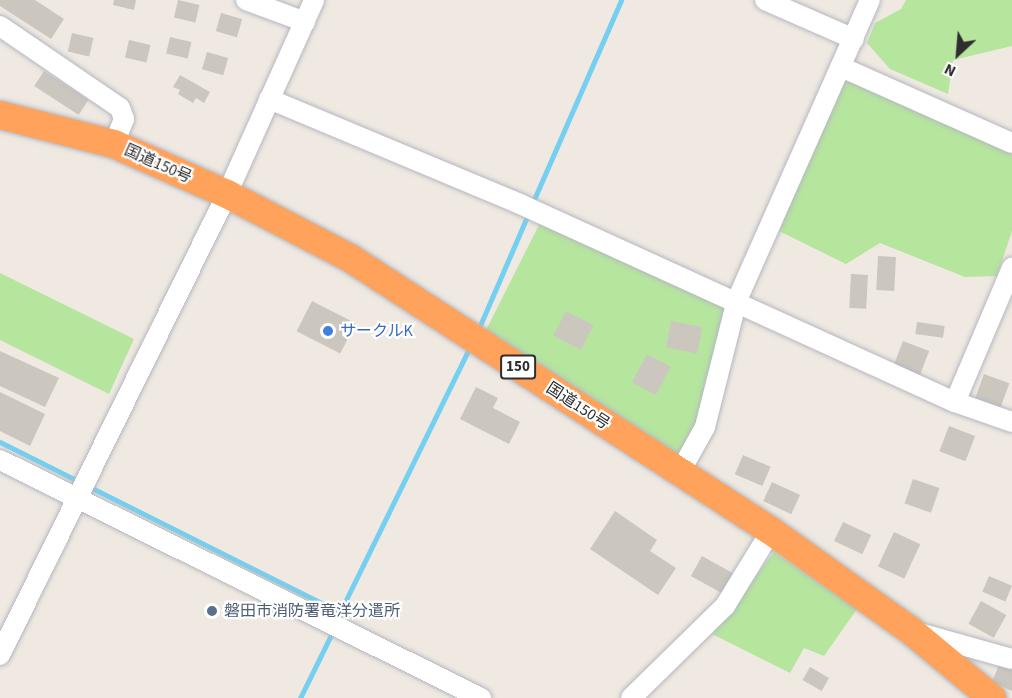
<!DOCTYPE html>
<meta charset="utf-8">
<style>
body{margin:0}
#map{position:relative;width:1012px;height:698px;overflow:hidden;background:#efe9e1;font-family:"Source Sans 3","Noto Sans JP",sans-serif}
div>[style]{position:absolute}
.green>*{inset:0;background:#b6e59e}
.stream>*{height:5px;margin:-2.5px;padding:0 2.5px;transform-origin:2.5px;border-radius:2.5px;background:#75cff0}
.building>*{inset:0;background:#cbc7bf;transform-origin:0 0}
.roads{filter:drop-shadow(0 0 2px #b4b7c1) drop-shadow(0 0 2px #b4b7c1)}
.minor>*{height:20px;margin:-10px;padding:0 10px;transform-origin:10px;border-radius:10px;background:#fff}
.highway>*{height:28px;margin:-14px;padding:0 14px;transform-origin:14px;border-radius:14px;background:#ffa35c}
.dots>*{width:16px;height:16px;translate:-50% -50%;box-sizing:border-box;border:3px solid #fff;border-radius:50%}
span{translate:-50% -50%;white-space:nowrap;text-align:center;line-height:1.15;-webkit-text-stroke:4.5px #fff;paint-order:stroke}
.shield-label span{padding:2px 4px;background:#fff;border:2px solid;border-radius:4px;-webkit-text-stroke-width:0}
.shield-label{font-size:15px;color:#2e2e2e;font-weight:700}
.street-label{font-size:16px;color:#2e2e2e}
.shop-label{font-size:16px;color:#366cbe}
.left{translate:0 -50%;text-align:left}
.service-label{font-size:16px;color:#4e5e75}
.north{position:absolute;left:928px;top:24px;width:60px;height:60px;-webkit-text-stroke:4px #fff;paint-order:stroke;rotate:206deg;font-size:16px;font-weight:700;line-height:24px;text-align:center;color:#2e2e2e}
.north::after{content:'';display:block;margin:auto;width:21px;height:27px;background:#2e2e2e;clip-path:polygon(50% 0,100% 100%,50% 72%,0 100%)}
</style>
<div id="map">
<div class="green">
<div style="clip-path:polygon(906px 0,1012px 0,1012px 46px,953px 60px,948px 94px,890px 69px,867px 43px,875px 23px,901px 9px)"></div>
<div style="clip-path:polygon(846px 79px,1012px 154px,1012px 231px,997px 276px,965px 277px,880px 243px,846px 264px,777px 230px)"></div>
<div style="clip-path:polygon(544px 215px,737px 300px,695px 425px,676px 457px,486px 330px)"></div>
<div style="clip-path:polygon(0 273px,134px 339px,109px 394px,0 340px)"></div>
<div style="clip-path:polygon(774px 552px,857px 609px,824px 656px,804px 648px,790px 673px,712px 634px)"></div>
</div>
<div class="stream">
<div style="left:532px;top:204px;width:223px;rotate:-66.4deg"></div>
<div style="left:478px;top:330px;width:129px;rotate:-66.6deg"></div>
<div style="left:0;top:442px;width:380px;rotate:26.6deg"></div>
<div style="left:340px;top:612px;width:295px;rotate:-63.9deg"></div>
<div style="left:300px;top:698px;width:75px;rotate:-63.8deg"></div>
</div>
<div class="building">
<div style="clip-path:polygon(0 0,35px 0,64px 19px,51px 39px,0 6px)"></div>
<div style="clip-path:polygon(114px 0,136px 0,134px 10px,113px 5px)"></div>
<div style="left:178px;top:0;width:22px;height:18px;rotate:13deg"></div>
<div style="left:221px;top:13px;width:22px;height:19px;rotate:16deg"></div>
<div style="left:72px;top:33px;width:22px;height:19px;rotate:13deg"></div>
<div style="left:170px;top:37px;width:22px;height:17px;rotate:13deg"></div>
<div style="left:129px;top:40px;width:22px;height:18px;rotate:13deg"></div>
<div style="left:207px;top:52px;width:22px;height:18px;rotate:16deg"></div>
<div style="left:44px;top:71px;width:53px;height:18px;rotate:33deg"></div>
<div style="clip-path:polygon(180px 75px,210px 92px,204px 103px,196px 98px,193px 103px,178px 94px,180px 90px,173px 87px)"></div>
<div style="left:878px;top:256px;width:18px;height:34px;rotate:3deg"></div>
<div style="left:851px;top:274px;width:17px;height:34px;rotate:3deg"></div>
<div style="left:312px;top:301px;width:49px;height:34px;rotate:27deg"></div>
<div style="left:566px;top:311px;width:31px;height:28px;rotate:27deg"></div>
<div style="left:671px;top:321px;width:32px;height:27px;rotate:11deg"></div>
<div style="left:917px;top:322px;width:28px;height:12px;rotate:8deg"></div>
<div style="left:903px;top:341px;width:28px;height:28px;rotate:21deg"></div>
<div style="clip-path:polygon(0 351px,59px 378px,45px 407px,0 386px)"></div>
<div style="left:647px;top:354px;width:27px;height:32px;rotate:28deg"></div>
<div style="left:984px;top:374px;width:27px;height:27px;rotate:20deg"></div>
<div style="clip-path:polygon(476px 387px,498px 398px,493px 408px,520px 422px,509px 444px,460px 419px)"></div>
<div style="clip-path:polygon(0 392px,45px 414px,30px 446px,0 431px)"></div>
<div style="left:949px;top:426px;width:28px;height:27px;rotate:21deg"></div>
<div style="left:743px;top:455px;width:30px;height:21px;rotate:23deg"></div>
<div style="left:913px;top:479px;width:28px;height:26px;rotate:19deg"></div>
<div style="left:772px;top:482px;width:31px;height:21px;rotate:25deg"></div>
<div style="clip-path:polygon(615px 511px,657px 540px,650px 551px,676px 568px,658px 595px,590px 549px)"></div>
<div style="left:843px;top:522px;width:31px;height:21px;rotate:25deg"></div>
<div style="left:894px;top:532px;width:29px;height:38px;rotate:25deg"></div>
<div style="left:702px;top:556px;width:35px;height:23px;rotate:29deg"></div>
<div style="left:989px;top:576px;width:25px;height:17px;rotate:23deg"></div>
<div style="left:981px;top:601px;width:29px;height:26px;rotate:29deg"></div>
<div style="clip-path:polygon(999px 665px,1012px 670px,1012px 691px,992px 682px)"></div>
<div style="left:810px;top:667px;width:22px;height:15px;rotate:30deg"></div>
</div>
<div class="roads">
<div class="minor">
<div style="left:246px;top:0;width:63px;rotate:20.4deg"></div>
<div style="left:765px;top:0;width:97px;rotate:23.7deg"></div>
<div style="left:0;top:26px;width:145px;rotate:34.3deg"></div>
<div style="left:120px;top:108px;width:12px;rotate:70deg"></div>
<div style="left:124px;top:119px;width:27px;rotate:112deg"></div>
<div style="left:841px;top:67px;width:187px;rotate:24deg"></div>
<div style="left:269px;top:99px;width:272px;rotate:22.7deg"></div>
<div style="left:520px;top:204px;width:478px;rotate:24.5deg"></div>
<div style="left:955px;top:402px;width:60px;rotate:19.3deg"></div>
<div style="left:955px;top:402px;width:146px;rotate:-67deg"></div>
<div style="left:0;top:460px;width:537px;rotate:26.33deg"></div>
<div style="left:680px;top:472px;width:51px;rotate:-60.9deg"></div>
<div style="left:705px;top:427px;width:131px;rotate:-75.9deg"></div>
<div style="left:737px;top:300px;width:328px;rotate:-66.1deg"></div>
<div style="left:923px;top:634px;width:92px;rotate:15.7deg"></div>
<div style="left:0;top:655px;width:514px;rotate:-63.78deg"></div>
<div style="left:227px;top:194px;width:213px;rotate:-65.8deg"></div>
<div style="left:631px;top:698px;width:132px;rotate:-44.4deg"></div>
<div style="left:725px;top:606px;width:88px;rotate:-58.5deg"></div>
</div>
<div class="highway">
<div style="left:0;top:115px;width:118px;rotate:14.3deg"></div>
<div style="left:114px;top:144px;width:124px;rotate:23.9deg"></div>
<div style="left:227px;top:194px;width:139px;rotate:27.5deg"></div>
<div style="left:350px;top:258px;width:502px;rotate:32.96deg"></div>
<div style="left:771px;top:531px;width:171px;rotate:35.5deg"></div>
<div style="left:910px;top:630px;width:107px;rotate:39.7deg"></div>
</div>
</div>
<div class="dots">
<div style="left:328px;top:331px;background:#3f7fe0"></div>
<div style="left:212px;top:611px;background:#5c6f8a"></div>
</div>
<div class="shield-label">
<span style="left:518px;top:367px">150</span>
</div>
<div class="street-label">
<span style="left:158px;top:164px;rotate:24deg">国道150号</span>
<span style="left:578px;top:406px;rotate:33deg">国道150号</span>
</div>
<div class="shop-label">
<span class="left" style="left:340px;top:331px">サークルK</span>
</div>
<div class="service-label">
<span class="left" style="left:224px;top:611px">磐田市消防署竜洋分遣所</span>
</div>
<div class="north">N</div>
</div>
